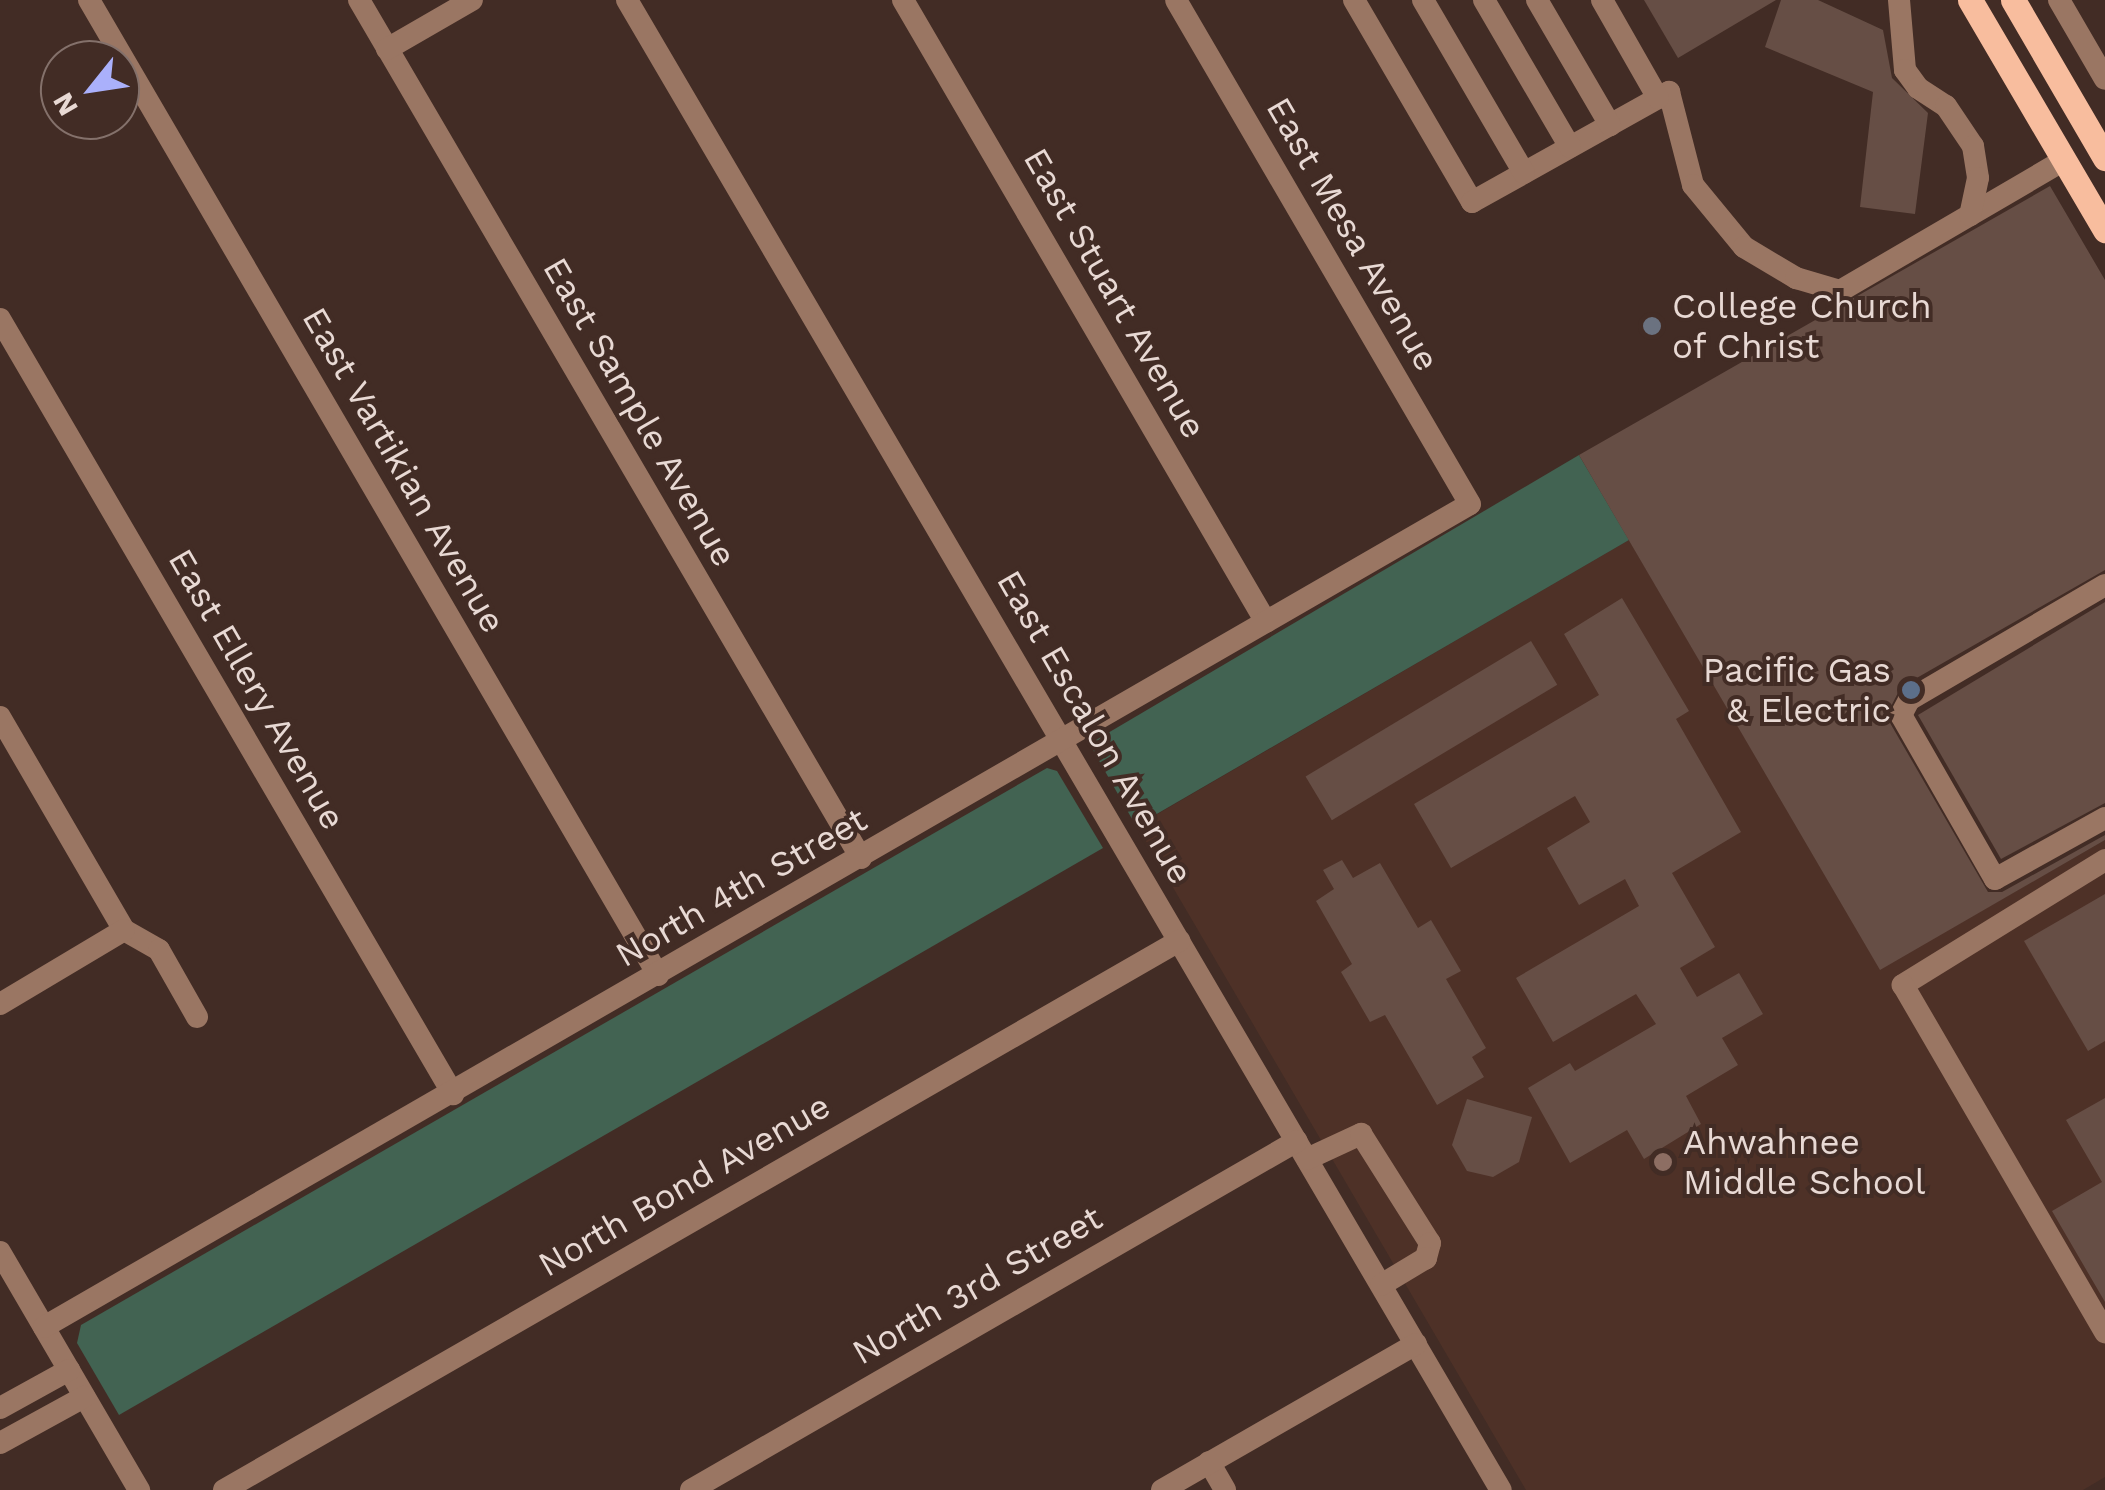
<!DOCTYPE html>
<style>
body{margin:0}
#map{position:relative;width:2105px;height:1490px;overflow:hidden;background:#422c25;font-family:"Work Sans",sans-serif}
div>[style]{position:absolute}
.built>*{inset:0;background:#4e3127}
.green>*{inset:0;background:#426352}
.building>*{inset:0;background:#664e45;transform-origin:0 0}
.minor>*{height:22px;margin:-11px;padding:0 11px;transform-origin:11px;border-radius:11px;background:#9a7663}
.major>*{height:25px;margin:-12.5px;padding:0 12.5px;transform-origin:12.5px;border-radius:12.5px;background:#f8bd9e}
.dots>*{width:28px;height:28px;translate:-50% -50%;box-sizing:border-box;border:5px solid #422c25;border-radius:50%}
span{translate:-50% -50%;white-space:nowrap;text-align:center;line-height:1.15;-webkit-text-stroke:8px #422c25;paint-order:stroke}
.street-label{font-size:35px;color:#e8d9d4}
.poi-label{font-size:35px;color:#e8d9d4}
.left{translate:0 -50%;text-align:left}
.right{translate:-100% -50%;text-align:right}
.north{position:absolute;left:40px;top:40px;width:100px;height:100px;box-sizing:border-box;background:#422c25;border:2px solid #84716b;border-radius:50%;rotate:240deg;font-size:28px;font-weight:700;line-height:40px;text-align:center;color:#e8d9d4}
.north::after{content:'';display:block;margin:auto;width:35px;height:45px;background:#aab0fb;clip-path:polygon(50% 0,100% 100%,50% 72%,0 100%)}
</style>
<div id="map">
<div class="built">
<div style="clip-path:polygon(1629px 540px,1880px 969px,2105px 840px,2105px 1477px,2083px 1490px,1526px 1490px,1137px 826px)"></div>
</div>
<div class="green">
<div style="clip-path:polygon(1579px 455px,1629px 540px,1136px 826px,1093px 750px,1096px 740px)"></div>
<div style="clip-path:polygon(1047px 768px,1057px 771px,1103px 848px,119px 1415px,77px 1343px,81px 1325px)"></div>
</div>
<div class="building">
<div style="clip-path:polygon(1644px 0,1776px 0,1678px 58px)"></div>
<div style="clip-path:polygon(1781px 0,1818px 0,1883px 30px,1892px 78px,1928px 113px,1915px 214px,1860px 207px,1873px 92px,1765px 47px)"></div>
<div style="clip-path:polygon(2050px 186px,2105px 280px,2105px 570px,1901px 687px,1886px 716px,1988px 892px,2002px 892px,2105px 835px,2105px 840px,1880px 970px,1579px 455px)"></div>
<div style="clip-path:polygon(1622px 598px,1689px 711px,1676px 719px,1741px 832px,1672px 873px,1715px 947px,1680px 968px,1697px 997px,1739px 973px,1763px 1014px,1722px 1038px,1738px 1065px,1686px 1096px,1701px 1124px,1644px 1159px,1627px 1130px,1570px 1163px,1528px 1088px,1570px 1063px,1575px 1071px,1656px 1024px,1636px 994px,1553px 1042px,1516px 978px,1639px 906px,1625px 879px,1579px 905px,1547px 848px,1590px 822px,1575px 796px,1451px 868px,1414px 804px,1599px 695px,1564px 634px)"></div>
<div style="clip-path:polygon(2105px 602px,2105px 803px,2001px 859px,1918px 715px)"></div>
<div style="left:1531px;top:641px;width:51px;height:263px;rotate:59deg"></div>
<div style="clip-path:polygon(1342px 860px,1353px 878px,1380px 863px,1418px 928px,1431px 920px,1461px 971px,1446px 979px,1486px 1048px,1472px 1057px,1484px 1077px,1437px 1105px,1385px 1015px,1370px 1022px,1341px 972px,1352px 964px,1316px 901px,1334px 889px,1323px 870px)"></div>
<div style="clip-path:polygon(2105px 894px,2105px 1041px,2088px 1051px,2024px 941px)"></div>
<div style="clip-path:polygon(2105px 1098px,2105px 1302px,2052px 1211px,2102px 1182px,2066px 1120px)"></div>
<div style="clip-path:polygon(1467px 1099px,1532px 1117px,1519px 1162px,1493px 1177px,1467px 1171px,1452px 1145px)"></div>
</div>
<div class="minor">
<div style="left:89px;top:0;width:1129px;rotate:59.73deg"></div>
<div style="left:359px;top:0;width:994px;rotate:59.67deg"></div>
<div style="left:627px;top:0;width:1727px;rotate:59.61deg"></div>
<div style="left:903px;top:0;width:720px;rotate:59.73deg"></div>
<div style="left:1354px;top:0;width:234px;rotate:59.7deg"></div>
<div style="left:1472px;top:202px;width:226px;rotate:-29.2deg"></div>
<div style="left:1669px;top:92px;width:96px;rotate:75.5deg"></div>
<div style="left:1693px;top:185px;width:80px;rotate:50.6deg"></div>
<div style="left:1744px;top:247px;width:61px;rotate:30.8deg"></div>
<div style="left:1796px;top:278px;width:46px;rotate:16.5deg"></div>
<div style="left:1840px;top:291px;width:259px;rotate:-30.3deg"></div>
<div style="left:1423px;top:0;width:200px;rotate:59.7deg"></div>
<div style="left:1484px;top:0;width:170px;rotate:59.7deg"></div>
<div style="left:1537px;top:0;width:145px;rotate:59.7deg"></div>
<div style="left:1602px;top:0;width:113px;rotate:60.3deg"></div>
<div style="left:1899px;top:0;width:70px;rotate:85.1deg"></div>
<div style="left:1905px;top:70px;width:22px;rotate:54deg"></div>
<div style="left:1918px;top:88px;width:33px;rotate:33deg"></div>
<div style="left:1946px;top:106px;width:48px;rotate:56deg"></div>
<div style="left:1973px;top:146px;width:32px;rotate:81deg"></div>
<div style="left:1978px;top:178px;width:38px;rotate:102deg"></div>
<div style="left:2059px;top:0;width:91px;rotate:59.8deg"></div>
<div style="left:387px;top:49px;width:98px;rotate:-30deg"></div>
<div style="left:0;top:319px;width:898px;rotate:59.69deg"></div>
<div style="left:2105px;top:585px;width:227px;rotate:149.6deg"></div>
<div style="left:1909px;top:700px;width:17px;rotate:118deg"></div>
<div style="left:1901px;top:715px;width:189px;rotate:60.2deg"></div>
<div style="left:1995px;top:879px;width:126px;rotate:-29deg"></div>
<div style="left:0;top:717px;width:246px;rotate:59.8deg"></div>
<div style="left:124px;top:930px;width:40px;rotate:29.7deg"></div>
<div style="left:159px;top:950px;width:77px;rotate:60.4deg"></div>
<div style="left:2105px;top:860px;width:238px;rotate:148.3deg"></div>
<div style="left:1903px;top:985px;width:402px;rotate:59.8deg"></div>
<div style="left:0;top:1004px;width:144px;rotate:-30.8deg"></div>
<div style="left:1307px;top:1159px;width:60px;rotate:-24.8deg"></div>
<div style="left:1361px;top:1134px;width:129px;rotate:57.7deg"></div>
<div style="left:1430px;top:1243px;width:16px;rotate:105deg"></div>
<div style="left:1426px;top:1258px;width:52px;rotate:149deg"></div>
<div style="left:0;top:1252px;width:276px;rotate:59.7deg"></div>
<div style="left:44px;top:1327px;width:1646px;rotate:-29.99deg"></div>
<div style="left:1470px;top:504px;width:583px;rotate:-120.26deg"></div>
<div style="left:0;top:1408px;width:79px;rotate:-28.8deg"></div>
<div style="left:0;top:1443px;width:96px;rotate:-28.7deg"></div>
<div style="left:1209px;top:1462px;width:32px;rotate:60deg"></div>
<div style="left:224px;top:1490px;width:1102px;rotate:-29.89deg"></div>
<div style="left:691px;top:1490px;width:699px;rotate:-29.94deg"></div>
<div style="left:1162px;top:1490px;width:293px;rotate:-29.9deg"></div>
</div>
<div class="major">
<div style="left:1970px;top:0;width:267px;rotate:59.6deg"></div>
<div style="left:2013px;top:0;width:183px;rotate:59.8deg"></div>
</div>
<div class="dots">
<div style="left:1652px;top:326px;background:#6b7280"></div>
<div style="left:1911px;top:690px;background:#5c6f8a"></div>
<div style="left:1663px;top:1162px;background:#8d6e63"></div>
</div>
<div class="street-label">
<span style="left:1353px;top:234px;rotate:60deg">East Mesa Avenue</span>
<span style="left:1115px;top:293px;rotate:60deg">East Stuart Avenue</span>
<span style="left:640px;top:412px;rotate:60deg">East Sample Avenue</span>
<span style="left:404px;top:470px;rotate:60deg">East Vartikian Avenue</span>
<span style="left:257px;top:689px;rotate:60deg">East Ellery Avenue</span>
<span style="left:1095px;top:727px;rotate:60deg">East Escalon Avenue</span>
<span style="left:741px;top:887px;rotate:-30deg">North 4th Street</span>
<span style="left:684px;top:1185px;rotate:-30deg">North Bond Avenue</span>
<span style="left:977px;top:1285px;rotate:-30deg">North 3rd Street</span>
</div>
<div class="poi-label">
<span class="left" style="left:1672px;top:326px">College Church<br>of Christ</span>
<span class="right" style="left:1891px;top:690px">Pacific Gas<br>&amp; Electric</span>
<span class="left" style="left:1683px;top:1162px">Ahwahnee<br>Middle School</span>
</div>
<div class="north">N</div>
</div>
